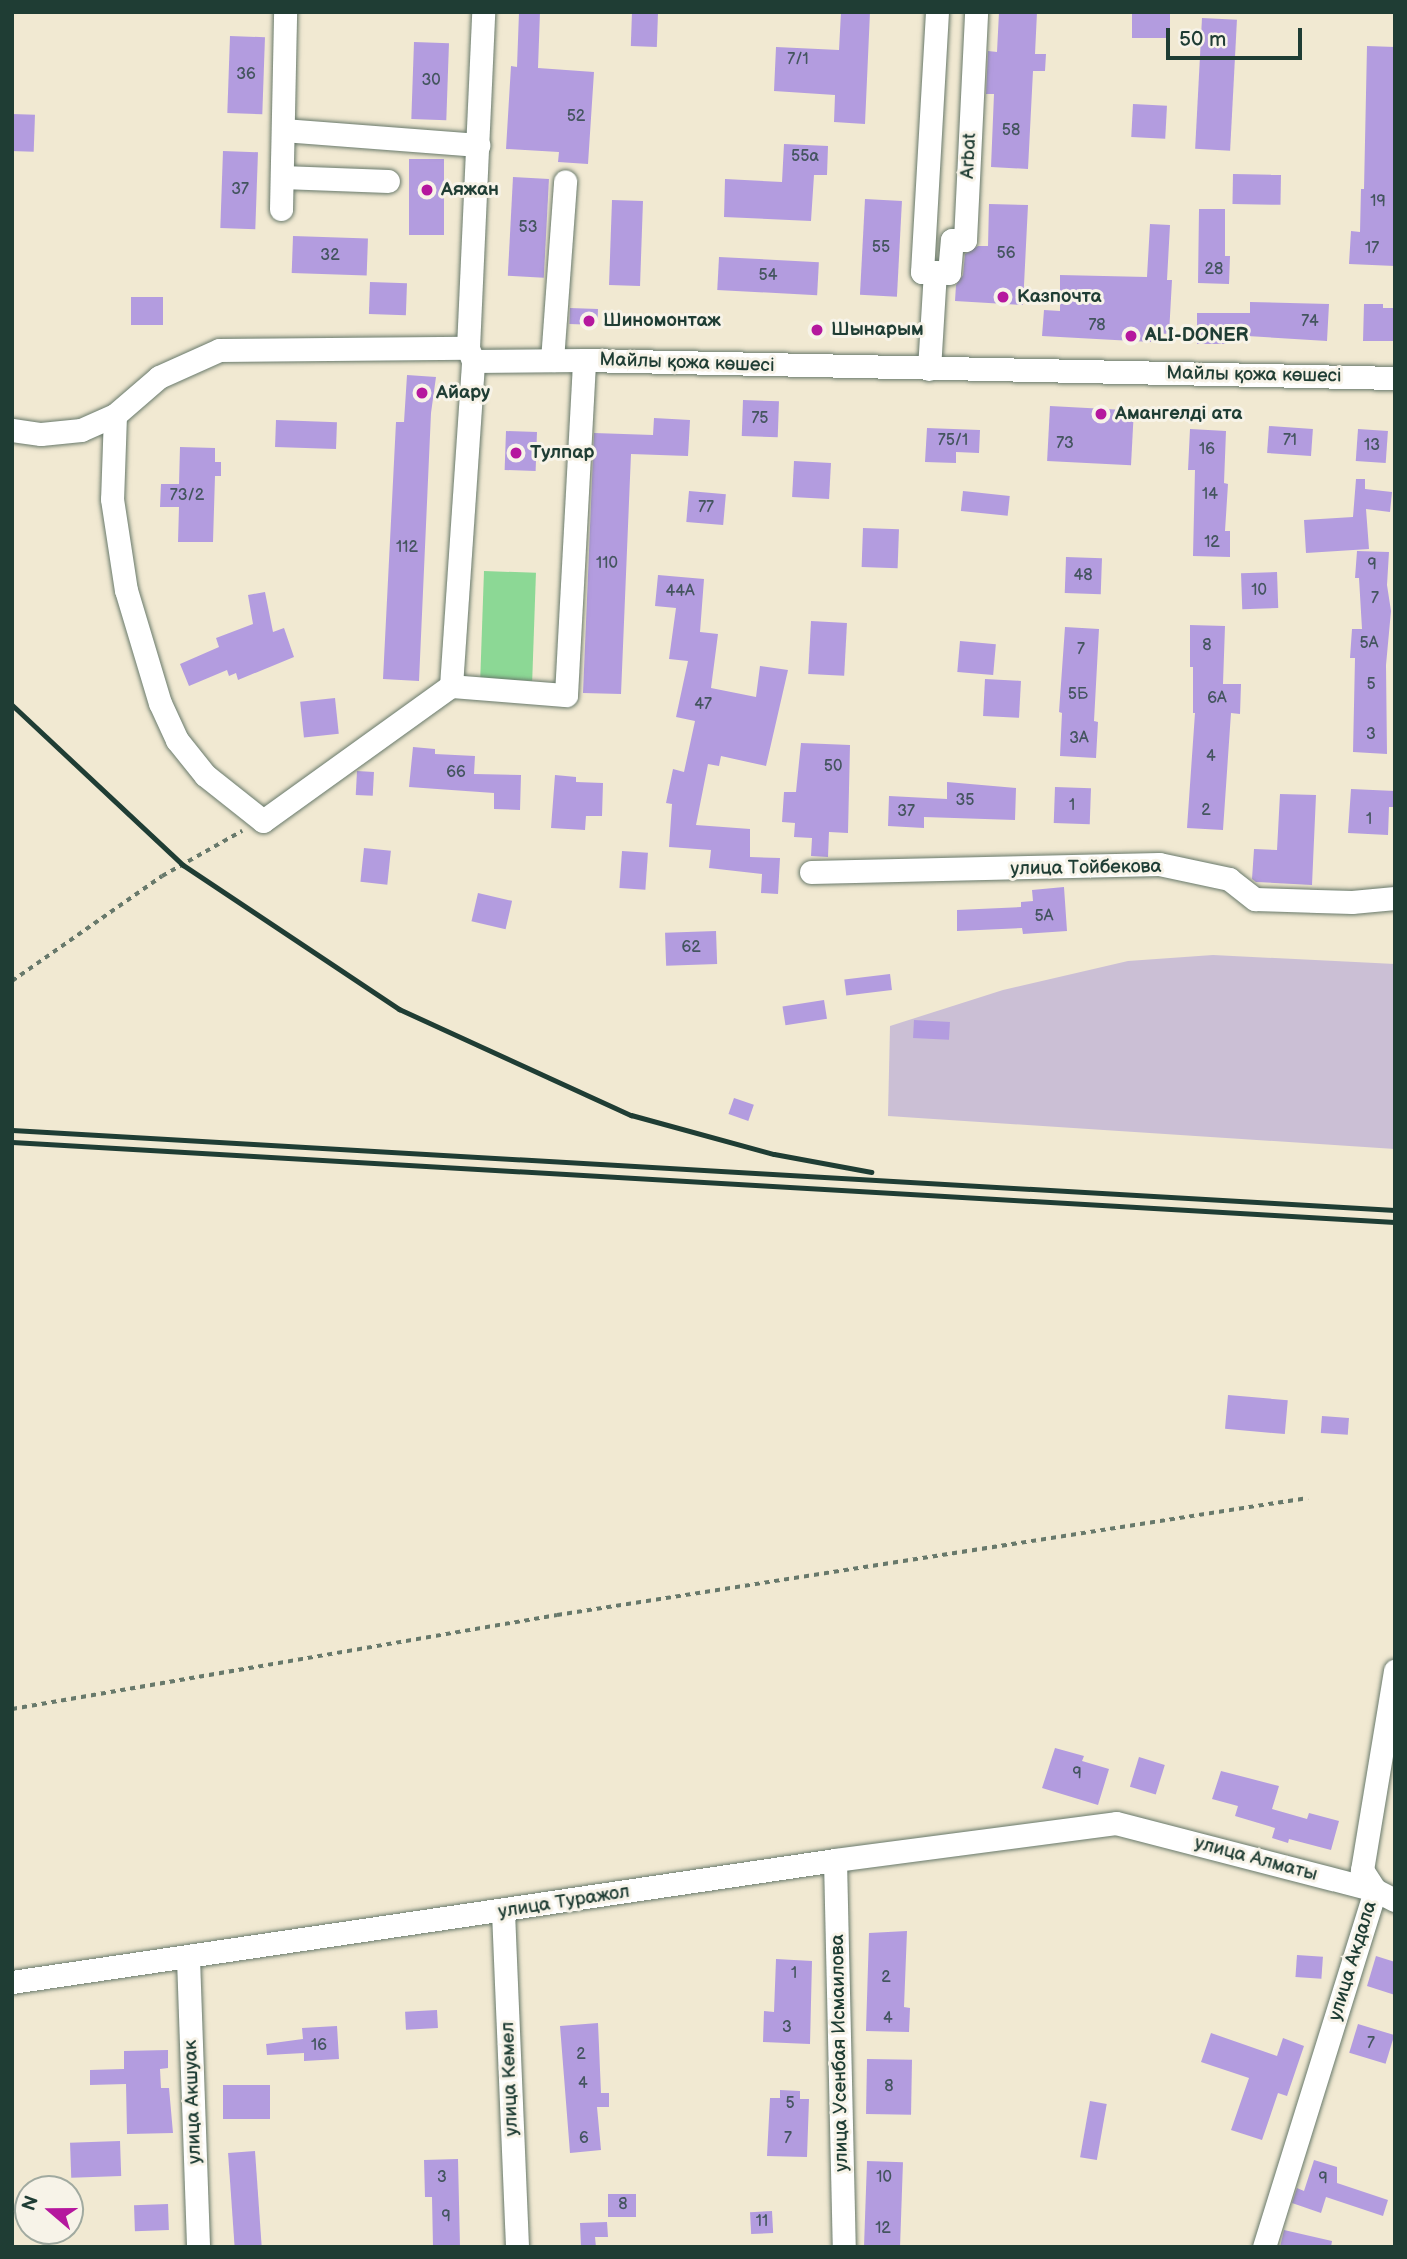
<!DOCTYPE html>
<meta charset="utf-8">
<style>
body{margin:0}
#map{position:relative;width:1407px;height:2259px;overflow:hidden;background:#f1e9d2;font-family:"Balsamiq Sans",sans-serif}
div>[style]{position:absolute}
.industrial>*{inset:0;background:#cbbfd5}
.green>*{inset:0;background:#8cd895;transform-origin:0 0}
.building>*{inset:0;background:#b39cdf;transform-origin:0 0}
.path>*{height:3.5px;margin-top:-1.75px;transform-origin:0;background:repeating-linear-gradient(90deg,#68796b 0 5px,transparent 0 10px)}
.roads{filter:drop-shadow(0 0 2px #68796b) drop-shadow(0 0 2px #68796b)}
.minor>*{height:23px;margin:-11.5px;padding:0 11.5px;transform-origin:11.5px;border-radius:11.5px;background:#fff}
.rail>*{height:5px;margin:-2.5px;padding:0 2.5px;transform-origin:2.5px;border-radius:2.5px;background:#1f3d34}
.dots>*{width:19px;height:19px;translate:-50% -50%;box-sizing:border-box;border:4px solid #f7f3e8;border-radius:50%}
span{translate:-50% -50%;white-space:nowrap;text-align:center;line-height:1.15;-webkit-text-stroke:6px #f7f3e8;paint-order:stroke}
.number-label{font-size:16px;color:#44555f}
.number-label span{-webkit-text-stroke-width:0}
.street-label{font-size:19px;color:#1f3d34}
.poi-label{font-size:19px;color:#1f3d34;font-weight:700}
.left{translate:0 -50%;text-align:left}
.frame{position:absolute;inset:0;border:14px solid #1f3d34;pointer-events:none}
.north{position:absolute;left:14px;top:2175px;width:70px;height:70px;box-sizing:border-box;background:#f7f3e8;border:2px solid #a1aaa0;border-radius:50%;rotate:290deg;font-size:19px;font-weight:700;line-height:28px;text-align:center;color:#1f3d34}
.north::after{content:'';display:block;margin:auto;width:24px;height:32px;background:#b5179e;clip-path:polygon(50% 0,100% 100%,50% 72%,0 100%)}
.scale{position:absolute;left:1166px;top:28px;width:136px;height:32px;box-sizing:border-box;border:4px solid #1f3d34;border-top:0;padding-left:9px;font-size:21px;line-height:24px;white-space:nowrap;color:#1f3d34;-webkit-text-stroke:5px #f7f3e8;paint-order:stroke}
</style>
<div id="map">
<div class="industrial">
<div style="clip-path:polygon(1213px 955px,1395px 964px,1395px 1149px,888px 1116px,890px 1026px,1003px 990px,1128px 961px)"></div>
</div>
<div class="green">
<div style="left:484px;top:571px;width:52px;height:108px;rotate:2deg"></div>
</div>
<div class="building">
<div style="clip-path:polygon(519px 12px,540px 12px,538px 68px,594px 72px,588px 164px,558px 162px,559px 152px,506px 149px,511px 66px,517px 67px)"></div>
<div style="left:632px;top:12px;width:26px;height:34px;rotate:2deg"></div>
<div style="clip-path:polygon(841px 12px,870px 12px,865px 124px,834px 122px,835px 95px,774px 91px,776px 47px,839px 50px)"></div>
<div style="clip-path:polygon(999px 12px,1037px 12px,1035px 54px,1046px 54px,1045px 71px,1033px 71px,1028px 169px,991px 167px,994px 94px,986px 94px,988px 51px,997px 52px)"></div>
<div style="left:1132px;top:12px;width:38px;height:26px"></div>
<div style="left:1202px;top:18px;width:35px;height:131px;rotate:3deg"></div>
<div style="left:230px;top:36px;width:35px;height:77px;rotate:2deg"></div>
<div style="left:414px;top:42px;width:35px;height:77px;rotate:2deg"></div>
<div style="clip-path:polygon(1367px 46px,1395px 47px,1395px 266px,1349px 264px,1351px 231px,1360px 232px,1361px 189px,1364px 189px)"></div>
<div style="left:1133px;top:104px;width:34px;height:33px;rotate:3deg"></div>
<div style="left:12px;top:114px;width:23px;height:37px;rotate:2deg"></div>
<div style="clip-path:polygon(784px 144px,828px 146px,827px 175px,814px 175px,811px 221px,724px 217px,725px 179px,782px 182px)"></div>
<div style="left:223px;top:151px;width:35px;height:77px;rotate:2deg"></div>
<div style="left:409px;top:159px;width:35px;height:76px"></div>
<div style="left:1233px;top:174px;width:48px;height:30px;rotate:1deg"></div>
<div style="left:513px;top:177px;width:36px;height:99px;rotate:3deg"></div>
<div style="left:865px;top:199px;width:37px;height:96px;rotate:3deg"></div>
<div style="left:612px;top:200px;width:31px;height:85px;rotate:2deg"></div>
<div style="clip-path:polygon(989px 204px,1028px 205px,1023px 305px,955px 301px,956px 285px,963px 275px,965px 254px,978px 246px,988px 246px)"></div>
<div style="clip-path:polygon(1199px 209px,1225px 209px,1225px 256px,1230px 256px,1229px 284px,1198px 283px)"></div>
<div style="clip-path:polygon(1150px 224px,1170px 225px,1167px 280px,1172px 280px,1169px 334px,1152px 333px,1151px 342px,1042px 336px,1044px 310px,1060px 311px,1060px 275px,1147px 277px)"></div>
<div style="left:293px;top:236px;width:75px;height:37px;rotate:2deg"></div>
<div style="left:719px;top:257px;width:100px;height:33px;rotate:3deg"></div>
<div style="left:370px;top:282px;width:37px;height:32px;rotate:2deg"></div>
<div style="left:131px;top:297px;width:32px;height:28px"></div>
<div style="clip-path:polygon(1250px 302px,1329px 304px,1327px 341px,1231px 335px,1231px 344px,1197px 344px,1197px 313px,1250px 313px)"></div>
<div style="clip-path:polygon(1364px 304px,1383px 304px,1383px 308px,1395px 308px,1395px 341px,1363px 341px)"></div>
<div style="left:570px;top:308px;width:28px;height:16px;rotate:2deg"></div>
<div style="clip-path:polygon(407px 375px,436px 377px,431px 413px,419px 681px,383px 679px,396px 422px,404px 422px)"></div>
<div style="left:743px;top:400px;width:36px;height:36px;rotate:2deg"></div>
<div style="left:1050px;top:406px;width:84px;height:55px;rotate:3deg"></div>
<div style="clip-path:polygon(654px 418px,690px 420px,688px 456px,631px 454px,621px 694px,583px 693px,594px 433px,653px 435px)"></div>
<div style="left:276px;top:420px;width:61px;height:27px;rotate:2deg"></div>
<div style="left:1269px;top:426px;width:44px;height:27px;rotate:4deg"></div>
<div style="clip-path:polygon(927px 428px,980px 430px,979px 453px,956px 452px,956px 463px,925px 462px)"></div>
<div style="clip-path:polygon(1190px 429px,1226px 431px,1224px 483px,1228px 484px,1225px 531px,1230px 531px,1230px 557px,1193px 556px,1195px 470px,1188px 470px)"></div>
<div style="left:1358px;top:429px;width:30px;height:32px;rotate:4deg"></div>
<div style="left:506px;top:431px;width:31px;height:39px;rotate:2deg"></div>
<div style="clip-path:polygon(180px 447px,215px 448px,215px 462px,221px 462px,221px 476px,215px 476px,213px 542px,178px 542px,179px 507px,160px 507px,161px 484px,179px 484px)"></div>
<div style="left:794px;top:461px;width:37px;height:36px;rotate:3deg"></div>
<div style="clip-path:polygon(1356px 479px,1365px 479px,1365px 489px,1392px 492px,1390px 512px,1366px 509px,1369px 549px,1306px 553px,1304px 520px,1353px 517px)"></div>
<div style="left:689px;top:491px;width:37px;height:31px;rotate:5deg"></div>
<div style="left:963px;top:491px;width:47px;height:20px;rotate:6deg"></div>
<div style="left:863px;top:528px;width:36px;height:39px;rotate:2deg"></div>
<div style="clip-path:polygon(1357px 551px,1389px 552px,1387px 585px,1391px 611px,1386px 665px,1387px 754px,1353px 752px,1355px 658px,1350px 658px,1352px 629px,1362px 629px,1359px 578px,1355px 578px)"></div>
<div style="left:1066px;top:557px;width:36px;height:36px;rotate:2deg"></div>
<div style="left:1277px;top:572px;width:36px;height:36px;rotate:88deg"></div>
<div style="clip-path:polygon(658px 575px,704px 579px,700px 632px,718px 634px,711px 688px,756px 697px,760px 666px,788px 670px,766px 766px,721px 756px,719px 766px,708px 764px,696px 825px,750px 829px,750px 857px,780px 858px,778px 894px,761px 893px,762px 874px,709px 868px,711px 850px,669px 847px,672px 804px,666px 803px,673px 769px,684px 772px,695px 721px,676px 717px,688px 661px,669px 659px,676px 608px,655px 606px)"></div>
<div style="clip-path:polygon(265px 592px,273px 632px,284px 628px,294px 657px,238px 680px,236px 673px,229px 676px,227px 670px,189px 686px,180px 664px,219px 647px,216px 638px,253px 624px,248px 595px)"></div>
<div style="left:811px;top:621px;width:36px;height:53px;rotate:3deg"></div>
<div style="clip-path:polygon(1190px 625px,1225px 626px,1223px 684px,1241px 684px,1240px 714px,1231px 713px,1223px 830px,1187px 828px,1195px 713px,1193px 713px,1193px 667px,1190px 667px)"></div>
<div style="clip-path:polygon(1065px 627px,1099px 629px,1094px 721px,1098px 722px,1096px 758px,1060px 756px,1062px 713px,1059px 712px)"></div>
<div style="left:960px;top:641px;width:36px;height:31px;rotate:5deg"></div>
<div style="left:985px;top:679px;width:36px;height:37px;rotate:3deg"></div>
<div style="left:335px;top:698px;width:36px;height:35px;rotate:84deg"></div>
<div style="clip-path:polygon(801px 743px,850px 745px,848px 833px,829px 832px,828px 857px,811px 856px,812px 838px,794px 837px,795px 823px,782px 822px,784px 792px,796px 792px)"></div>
<div style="clip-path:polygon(413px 747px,435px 749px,435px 754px,475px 756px,474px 774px,521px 775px,520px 810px,494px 809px,494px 793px,409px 787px)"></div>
<div style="left:357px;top:771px;width:17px;height:24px;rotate:3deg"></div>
<div style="clip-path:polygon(555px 775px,576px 777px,576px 782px,603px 783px,602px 816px,586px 816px,585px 830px,551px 828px)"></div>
<div style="clip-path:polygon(947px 782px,1016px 788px,1015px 820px,924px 817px,924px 828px,888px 826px,889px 796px,947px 799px)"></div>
<div style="left:1055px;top:787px;width:36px;height:36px;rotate:2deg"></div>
<div style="clip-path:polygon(1351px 789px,1395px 791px,1395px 807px,1389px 807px,1388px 835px,1348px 833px)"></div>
<div style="clip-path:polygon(1280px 794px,1316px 795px,1312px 885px,1256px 882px,1252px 879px,1254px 849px,1277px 850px)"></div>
<div style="left:364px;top:848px;width:27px;height:34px;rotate:6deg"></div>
<div style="left:622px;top:851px;width:26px;height:37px;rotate:4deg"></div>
<div style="clip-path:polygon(1064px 887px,1067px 931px,1023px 934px,1022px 928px,957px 931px,957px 910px,1021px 907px,1021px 902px,1033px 901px,1032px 890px)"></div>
<div style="left:478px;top:893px;width:35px;height:29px;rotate:13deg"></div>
<div style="left:716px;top:931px;width:33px;height:51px;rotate:88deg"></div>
<div style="left:890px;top:974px;width:16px;height:46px;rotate:83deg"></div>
<div style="left:824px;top:1000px;width:19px;height:42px;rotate:81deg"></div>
<div style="left:914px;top:1020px;width:36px;height:18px;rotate:3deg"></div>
<div style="left:734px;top:1098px;width:21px;height:17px;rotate:19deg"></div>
<div style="left:1228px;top:1395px;width:60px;height:34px;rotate:5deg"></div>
<div style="left:1322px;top:1416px;width:27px;height:17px;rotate:4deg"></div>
<div style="clip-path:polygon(1055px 1748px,1084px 1756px,1082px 1761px,1109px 1769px,1098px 1805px,1042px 1788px)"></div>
<div style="left:1139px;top:1757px;width:27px;height:31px;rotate:17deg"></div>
<div style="clip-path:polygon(1221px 1771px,1279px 1786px,1272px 1809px,1307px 1819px,1309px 1813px,1339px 1821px,1331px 1850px,1289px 1839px,1288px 1843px,1272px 1838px,1275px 1828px,1235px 1816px,1238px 1806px,1212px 1799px)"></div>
<div style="clip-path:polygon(907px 1931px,904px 2007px,910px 2008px,909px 2032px,866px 2031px,869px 1933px)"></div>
<div style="left:1297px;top:1955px;width:26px;height:22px;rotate:4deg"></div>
<div style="clip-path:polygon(1376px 1956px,1395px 1962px,1395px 1995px,1367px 1986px)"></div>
<div style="clip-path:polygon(776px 1959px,812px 1961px,810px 2044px,763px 2042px,764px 2011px,774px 2012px)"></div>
<div style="left:437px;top:2010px;width:18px;height:32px;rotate:87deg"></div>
<div style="clip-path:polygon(598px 2023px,601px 2093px,609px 2093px,609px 2107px,597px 2107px,601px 2150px,570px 2153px,560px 2026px)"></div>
<div style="left:1358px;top:2024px;width:38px;height:30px;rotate:17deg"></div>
<div style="clip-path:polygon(337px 2026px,339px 2059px,304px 2061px,304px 2053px,267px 2055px,266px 2044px,303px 2039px,302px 2028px)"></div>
<div style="clip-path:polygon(1211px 2033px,1277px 2056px,1283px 2038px,1304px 2046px,1287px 2096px,1278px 2093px,1262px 2140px,1231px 2130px,1249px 2078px,1201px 2062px)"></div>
<div style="clip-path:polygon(168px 2050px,168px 2068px,160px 2069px,161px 2088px,169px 2088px,173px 2133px,127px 2134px,126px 2084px,90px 2085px,90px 2070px,124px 2069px,124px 2051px)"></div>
<div style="left:867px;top:2059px;width:45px;height:55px;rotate:1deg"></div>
<div style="left:270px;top:2085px;width:34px;height:47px;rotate:90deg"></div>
<div style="clip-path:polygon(780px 2090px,800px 2091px,800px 2099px,809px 2099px,807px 2157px,767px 2156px,770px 2098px,780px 2098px)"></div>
<div style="left:1090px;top:2101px;width:17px;height:57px;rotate:10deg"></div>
<div style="left:120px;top:2141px;width:35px;height:50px;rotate:88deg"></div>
<div style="left:255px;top:2151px;width:96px;height:27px;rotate:86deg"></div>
<div style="clip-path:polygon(458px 2159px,460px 2247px,433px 2247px,432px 2197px,425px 2197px,424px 2160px)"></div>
<div style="clip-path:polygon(1314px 2160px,1337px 2167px,1337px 2183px,1388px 2200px,1383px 2216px,1326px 2197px,1321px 2213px,1292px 2203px,1297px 2188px,1304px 2191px)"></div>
<div style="left:867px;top:2161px;width:36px;height:84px;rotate:2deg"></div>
<div style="left:608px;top:2194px;width:28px;height:23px"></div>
<div style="left:168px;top:2204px;width:26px;height:34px;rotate:88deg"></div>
<div style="left:772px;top:2211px;width:22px;height:22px;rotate:87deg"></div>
<div style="clip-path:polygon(607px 2222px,608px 2237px,595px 2237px,596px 2247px,581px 2247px,580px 2223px)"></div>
<div style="clip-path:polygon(1284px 2230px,1332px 2241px,1331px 2247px,1280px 2247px)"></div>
</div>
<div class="path">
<div style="left:12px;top:981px;width:183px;rotate:-35deg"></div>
<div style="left:162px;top:876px;width:92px;rotate:-29.4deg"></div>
<div style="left:12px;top:1709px;width:553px;rotate:-9.79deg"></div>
<div style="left:557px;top:1615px;width:760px;rotate:-8.86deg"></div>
</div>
<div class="roads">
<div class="minor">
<div style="left:283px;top:130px;width:196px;rotate:4.4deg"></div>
<div style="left:282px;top:177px;width:106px;rotate:2.2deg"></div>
<div style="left:281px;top:209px;width:197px;rotate:-88.8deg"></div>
<div style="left:935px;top:272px;width:14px;rotate:4deg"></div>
<div style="left:949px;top:273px;width:33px;rotate:-85deg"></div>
<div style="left:952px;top:240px;width:13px"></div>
<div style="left:965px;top:240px;width:228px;rotate:-87.2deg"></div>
<div style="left:468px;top:348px;width:336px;rotate:-87.4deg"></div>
<div style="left:552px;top:360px;width:179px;rotate:-85.8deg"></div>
<div style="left:929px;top:369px;width:97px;rotate:-86.5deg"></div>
<div style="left:935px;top:272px;width:13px;rotate:180deg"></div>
<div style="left:922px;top:272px;width:260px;rotate:-86.7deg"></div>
<div style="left:115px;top:415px;width:84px;rotate:92deg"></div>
<div style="left:112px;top:499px;width:92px;rotate:81.3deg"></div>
<div style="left:126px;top:590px;width:118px;rotate:73.3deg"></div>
<div style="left:160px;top:703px;width:41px;rotate:65.3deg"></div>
<div style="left:177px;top:740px;width:45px;rotate:51.3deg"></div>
<div style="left:205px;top:775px;width:74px;rotate:38.4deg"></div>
<div style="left:263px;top:821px;width:231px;rotate:-35.7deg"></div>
<div style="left:451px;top:686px;width:326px;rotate:-86.1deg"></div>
<div style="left:12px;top:430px;width:29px;rotate:8deg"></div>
<div style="left:41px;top:434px;width:40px;rotate:-5.7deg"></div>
<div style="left:81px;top:430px;width:37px;rotate:-24deg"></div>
<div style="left:115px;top:415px;width:58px;rotate:-40.8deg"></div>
<div style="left:159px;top:377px;width:66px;rotate:-24.2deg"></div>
<div style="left:219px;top:350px;width:249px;rotate:-0.5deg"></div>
<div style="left:468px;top:348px;width:14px;rotate:69deg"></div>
<div style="left:473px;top:361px;width:111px;rotate:-0.5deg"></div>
<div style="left:584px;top:360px;width:811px;rotate:1.27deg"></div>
<div style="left:451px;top:686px;width:115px;rotate:4.5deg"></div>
<div style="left:566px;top:695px;width:335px;rotate:-86.9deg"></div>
<div style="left:811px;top:872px;width:348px;rotate:-1.3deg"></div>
<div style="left:1159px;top:864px;width:72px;rotate:12.1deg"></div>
<div style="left:1229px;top:879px;width:33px;rotate:38deg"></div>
<div style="left:1255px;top:899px;width:97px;rotate:1.8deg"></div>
<div style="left:1352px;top:902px;width:43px;rotate:-5.3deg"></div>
<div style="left:835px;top:1860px;width:387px;rotate:88.7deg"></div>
<div style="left:503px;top:1912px;width:335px;rotate:87.6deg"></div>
<div style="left:188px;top:1958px;width:289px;rotate:88deg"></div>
<div style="left:12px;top:1982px;width:832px;rotate:-8.43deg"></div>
<div style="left:835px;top:1860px;width:283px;rotate:-7.5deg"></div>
<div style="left:1116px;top:1823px;width:268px;rotate:14.5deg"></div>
<div style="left:1375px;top:1890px;width:22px;rotate:27deg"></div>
<div style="left:1264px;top:2247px;width:374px;rotate:-72.7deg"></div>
<div style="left:1375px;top:1890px;width:24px;rotate:-123deg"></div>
<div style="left:1362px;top:1870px;width:202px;rotate:-80.6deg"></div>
</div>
</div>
<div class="rail">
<div style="left:12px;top:705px;width:234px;rotate:43.1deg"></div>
<div style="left:183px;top:865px;width:260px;rotate:33.7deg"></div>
<div style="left:399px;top:1009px;width:255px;rotate:24.6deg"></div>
<div style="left:631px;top:1115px;width:148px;rotate:15.3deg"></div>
<div style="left:774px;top:1154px;width:99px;rotate:10.5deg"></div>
<div style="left:12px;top:1130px;width:1385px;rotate:3.31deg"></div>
<div style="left:12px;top:1142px;width:1385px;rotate:3.31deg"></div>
</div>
<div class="dots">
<div style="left:427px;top:190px;background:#b5179e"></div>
<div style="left:1003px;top:297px;background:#b5179e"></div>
<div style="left:589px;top:321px;background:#b5179e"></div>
<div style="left:817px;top:330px;background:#b5179e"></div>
<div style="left:1131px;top:336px;background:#b5179e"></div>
<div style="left:422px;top:393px;background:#b5179e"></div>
<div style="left:1101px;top:414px;background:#b5179e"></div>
<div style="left:516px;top:453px;background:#b5179e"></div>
</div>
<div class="number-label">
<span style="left:798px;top:60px">7/1</span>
<span style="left:246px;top:75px">36</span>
<span style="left:431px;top:81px">30</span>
<span style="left:576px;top:117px">52</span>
<span style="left:1011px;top:131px">58</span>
<span style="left:805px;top:157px">55а</span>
<span style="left:240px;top:190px">37</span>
<span style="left:1378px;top:202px">19</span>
<span style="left:528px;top:228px">53</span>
<span style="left:881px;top:248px">55</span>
<span style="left:1372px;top:249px">17</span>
<span style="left:1006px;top:254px">56</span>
<span style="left:330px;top:256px">32</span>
<span style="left:1214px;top:270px">28</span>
<span style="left:768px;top:276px">54</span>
<span style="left:1310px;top:322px">74</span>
<span style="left:1097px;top:326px">78</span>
<span style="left:760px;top:419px">75</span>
<span style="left:953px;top:441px">75/1</span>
<span style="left:1290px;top:441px">71</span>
<span style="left:1065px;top:444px">73</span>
<span style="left:1372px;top:446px">13</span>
<span style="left:1207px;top:450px">16</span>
<span style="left:1210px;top:495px">14</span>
<span style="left:187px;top:496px">73/2</span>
<span style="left:706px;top:508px">77</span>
<span style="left:1212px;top:543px">12</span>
<span style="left:407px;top:548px">112</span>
<span style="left:607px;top:564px">110</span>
<span style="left:1372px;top:565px">9</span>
<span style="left:1083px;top:576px">48</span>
<span style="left:1259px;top:591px">10</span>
<span style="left:680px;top:592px">44А</span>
<span style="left:1375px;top:599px">7</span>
<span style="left:1369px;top:644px">5А</span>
<span style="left:1207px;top:646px">8</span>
<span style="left:1081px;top:650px">7</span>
<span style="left:1371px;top:685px">5</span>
<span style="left:1078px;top:695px">5Б</span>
<span style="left:1217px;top:699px">6А</span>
<span style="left:703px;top:705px">47</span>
<span style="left:1371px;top:735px">3</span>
<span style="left:1079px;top:739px">3А</span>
<span style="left:1211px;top:757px">4</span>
<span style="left:833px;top:767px">50</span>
<span style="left:456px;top:773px">66</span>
<span style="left:965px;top:801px">35</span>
<span style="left:1072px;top:806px">1</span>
<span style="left:1206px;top:811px">2</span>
<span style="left:906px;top:812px">37</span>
<span style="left:1369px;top:820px">1</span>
<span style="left:1044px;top:917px">5А</span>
<span style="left:691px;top:948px">62</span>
<span style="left:1077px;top:1774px">9</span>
<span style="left:794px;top:1974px">1</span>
<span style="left:886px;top:1978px">2</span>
<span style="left:888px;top:2019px">4</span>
<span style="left:787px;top:2028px">3</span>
<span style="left:1371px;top:2044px">7</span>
<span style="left:319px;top:2046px">16</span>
<span style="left:581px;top:2055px">2</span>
<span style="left:583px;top:2084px">4</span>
<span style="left:889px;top:2087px">8</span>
<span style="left:790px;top:2104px">5</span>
<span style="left:584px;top:2139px">6</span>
<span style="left:788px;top:2139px">7</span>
<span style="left:442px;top:2178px">3</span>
<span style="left:884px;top:2178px">10</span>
<span style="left:1323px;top:2179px">9</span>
<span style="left:623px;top:2205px">8</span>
<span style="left:446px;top:2217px">9</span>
<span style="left:762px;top:2222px">11</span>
<span style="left:883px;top:2229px">12</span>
</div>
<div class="street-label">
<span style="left:969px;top:156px;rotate:-87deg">Arbat</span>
<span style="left:687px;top:363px;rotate:2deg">Майлы қожа көшесі</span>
<span style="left:1254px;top:375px;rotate:1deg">Майлы қожа көшесі</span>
<span style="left:1086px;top:868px;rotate:-1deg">улица Тойбекова</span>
<span style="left:1256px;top:1859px;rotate:15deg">улица Алматы</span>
<span style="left:564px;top:1902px;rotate:-9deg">улица Туражол</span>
<span style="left:1353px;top:1961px;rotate:-73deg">улица Акдала</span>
<span style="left:840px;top:2053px;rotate:-91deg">улица Усенбая Исмаилова</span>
<span style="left:510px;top:2079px;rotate:-92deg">улица Кемел</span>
<span style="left:193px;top:2102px;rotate:-92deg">улица Акшуак</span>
</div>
<div class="poi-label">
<span class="left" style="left:441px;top:190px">Аяжан</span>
<span class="left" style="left:1017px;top:297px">Казпочта</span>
<span class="left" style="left:603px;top:321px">Шиномонтаж</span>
<span class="left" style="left:831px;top:330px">Шынарым</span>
<span class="left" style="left:1145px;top:336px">ALI-DONER</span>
<span class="left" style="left:436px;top:393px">Айару</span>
<span class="left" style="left:1115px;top:414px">Амангелді ата</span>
<span class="left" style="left:530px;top:453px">Тулпар</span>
</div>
<div class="frame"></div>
<div class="north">N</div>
<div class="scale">50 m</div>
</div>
